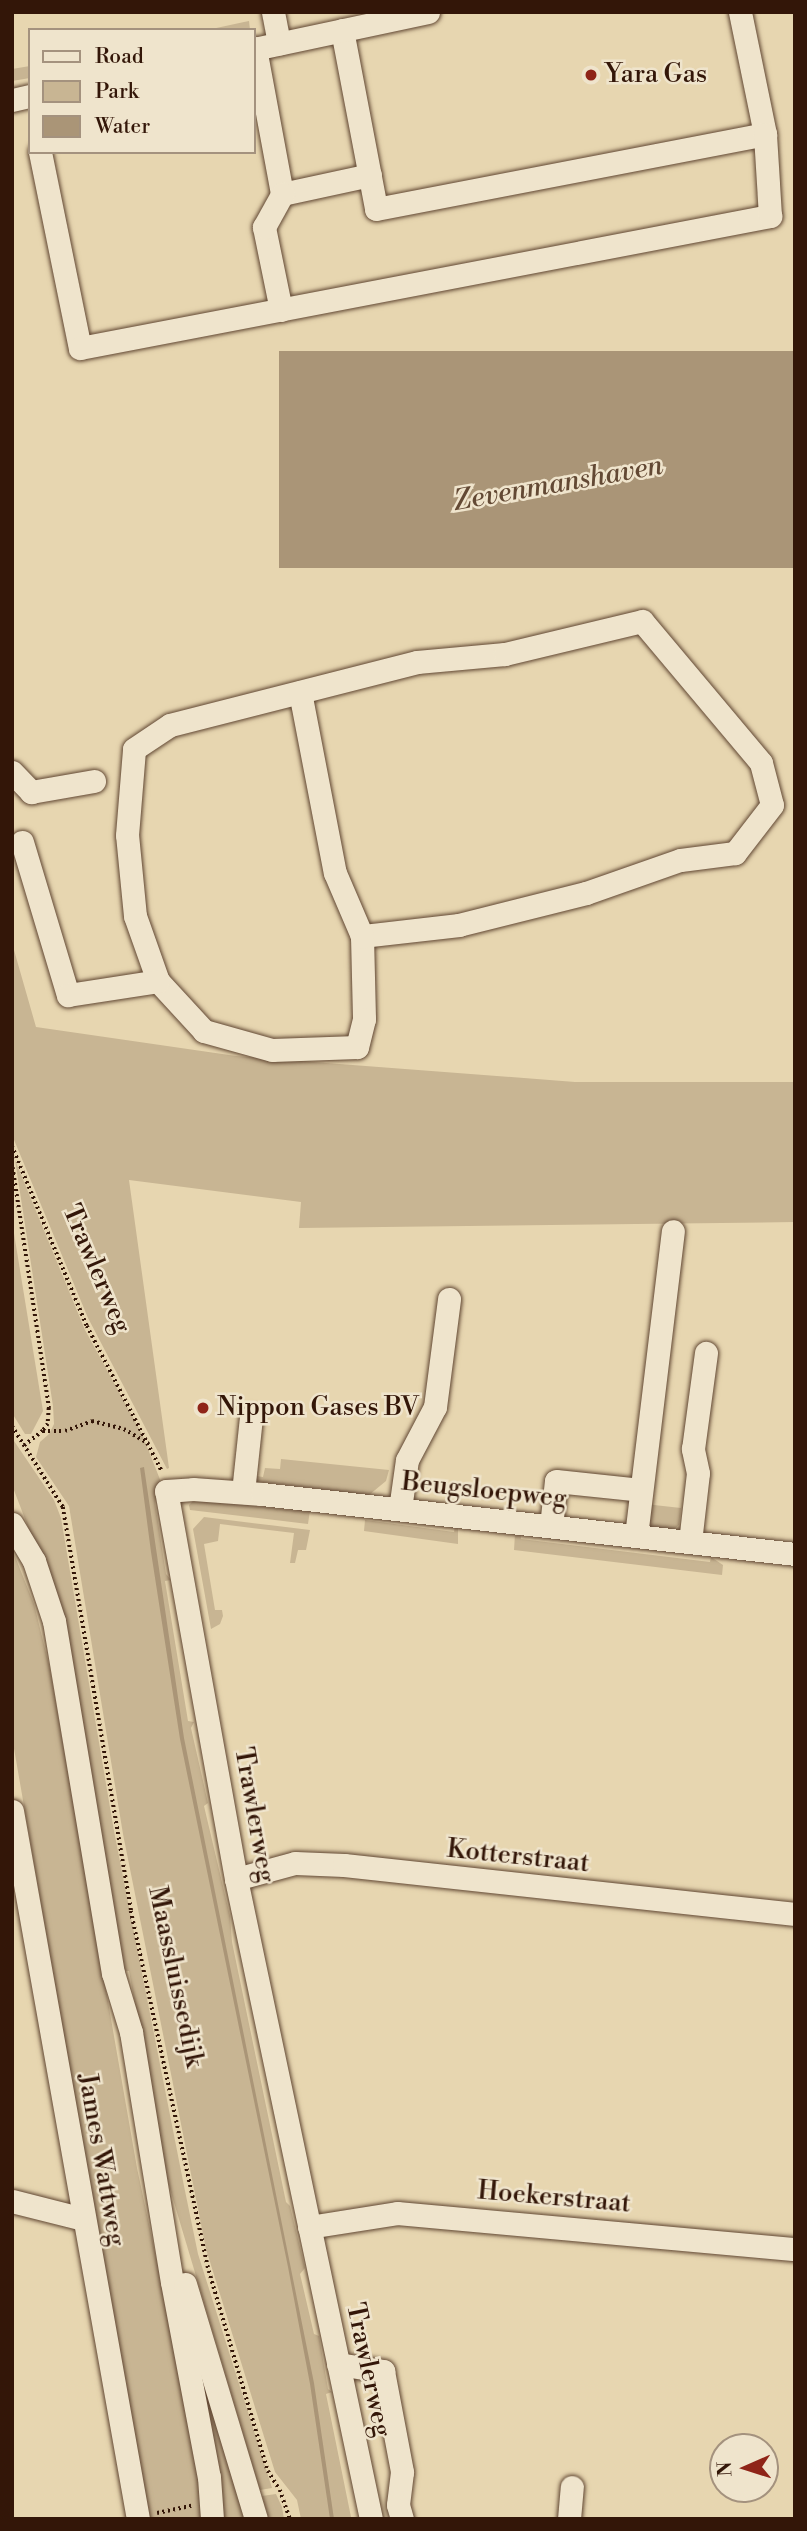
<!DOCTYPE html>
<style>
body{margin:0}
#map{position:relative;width:807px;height:2531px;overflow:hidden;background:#e7d6b0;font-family:"Libre Bodoni",serif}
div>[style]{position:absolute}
.green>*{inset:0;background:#c8b593}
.water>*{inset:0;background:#aa9577;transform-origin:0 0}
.path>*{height:3.5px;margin-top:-1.75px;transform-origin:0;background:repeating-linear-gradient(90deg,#331608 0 2px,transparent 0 5.5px)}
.roads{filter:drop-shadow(0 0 2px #604632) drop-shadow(0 0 2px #604632)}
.minor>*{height:23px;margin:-11.5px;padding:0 11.5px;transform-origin:11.5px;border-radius:11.5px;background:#efe4cc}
.dots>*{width:19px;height:19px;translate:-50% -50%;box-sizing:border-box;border:4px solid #efe4cc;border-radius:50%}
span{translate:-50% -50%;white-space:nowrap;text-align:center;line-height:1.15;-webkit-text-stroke:5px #efe4cc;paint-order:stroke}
.poi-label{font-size:26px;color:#331608}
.left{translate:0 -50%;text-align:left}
.street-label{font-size:26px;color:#331608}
.water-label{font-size:28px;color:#634934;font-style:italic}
.frame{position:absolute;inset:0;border:14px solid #331608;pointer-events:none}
.legend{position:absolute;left:28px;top:28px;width:228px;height:126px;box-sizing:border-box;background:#efe4cc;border:2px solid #a4927e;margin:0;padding:9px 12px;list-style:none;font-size:21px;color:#331608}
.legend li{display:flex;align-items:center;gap:14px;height:35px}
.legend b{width:35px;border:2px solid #a4927e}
.north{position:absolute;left:709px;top:2433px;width:70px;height:70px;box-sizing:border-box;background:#efe4cc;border:2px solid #a4927e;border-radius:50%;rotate:267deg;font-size:19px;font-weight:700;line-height:28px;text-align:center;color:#331608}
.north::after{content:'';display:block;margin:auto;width:24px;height:32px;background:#8f2418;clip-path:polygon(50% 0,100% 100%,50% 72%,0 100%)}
</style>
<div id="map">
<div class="green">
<div style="clip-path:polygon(249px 21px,250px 30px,207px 30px,244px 22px)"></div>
<div style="clip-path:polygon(30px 66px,30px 78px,12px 81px,12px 69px)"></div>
<div style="clip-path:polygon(12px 943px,36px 1027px,236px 1056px,575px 1082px,795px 1082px,795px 1222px,299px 1228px,301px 1202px,129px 1180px,169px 1468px,167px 1469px,88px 1318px,12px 1135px)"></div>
<div style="clip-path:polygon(15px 1160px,85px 1330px,142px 1434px,161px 1482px,155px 1503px,166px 1574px,171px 1580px,165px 1581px,188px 1721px,194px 1722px,191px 1728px,208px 1803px,204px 1806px,230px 1916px,232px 1942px,286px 2202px,290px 2206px,305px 2268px,300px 2274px,314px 2334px,319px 2336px,328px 2389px,332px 2392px,326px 2394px,351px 2517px,354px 2519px,301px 2519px,297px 2500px,275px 2472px,206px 2249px,123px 1834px,69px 1506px,36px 1457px,40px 1442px,49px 1434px,54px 1424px,53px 1406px)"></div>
<div style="clip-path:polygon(12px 1221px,43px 1411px,31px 1434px,25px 1434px,12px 1413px)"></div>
<div style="clip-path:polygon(12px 1438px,54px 1500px,61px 1518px,114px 1831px,184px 2186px,198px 2254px,272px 2488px,260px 2490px,167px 2179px,129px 1971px,121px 1971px,45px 1571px,12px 1485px)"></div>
<div style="clip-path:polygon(281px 1459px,389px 1470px,386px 1481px,369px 1495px,255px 1481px,256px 1476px,263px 1477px,265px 1468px,280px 1469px)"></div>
<div style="clip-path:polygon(198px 1496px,234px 1497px,241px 1504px,296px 1511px,303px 1505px,310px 1510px,308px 1524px,190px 1510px,189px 1505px)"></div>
<div style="clip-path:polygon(645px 1504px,681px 1508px,679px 1525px,672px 1531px,642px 1527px)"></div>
<div style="clip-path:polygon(204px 1517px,310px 1530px,306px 1550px,298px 1550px,295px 1563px,290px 1563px,294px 1533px,220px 1524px,218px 1541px,204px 1544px,215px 1610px,222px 1610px,223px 1616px,220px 1624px,211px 1629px,193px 1529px)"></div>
<div style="clip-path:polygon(365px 1520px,454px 1532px,455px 1525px,458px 1526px,458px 1544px,364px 1531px)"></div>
<div style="clip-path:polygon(521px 1533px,521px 1539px,710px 1562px,711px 1557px,723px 1565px,722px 1575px,514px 1550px,515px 1534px)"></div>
<div style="clip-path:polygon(12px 1549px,34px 1604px,50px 1669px,137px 2168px,192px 2426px,203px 2519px,148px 2519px,12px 1737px)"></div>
<div style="clip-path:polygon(200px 2364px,246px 2519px,221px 2519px)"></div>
<div style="clip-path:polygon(276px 2494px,282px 2507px,284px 2519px,269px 2519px,262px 2496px)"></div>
</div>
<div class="water">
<div style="left:795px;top:351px;width:217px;height:516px;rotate:90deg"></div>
<div style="clip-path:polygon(144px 1467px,184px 1738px,314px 2383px,334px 2519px,330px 2519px,310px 2384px,288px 2267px,180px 1739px,151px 1552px,140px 1468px)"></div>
</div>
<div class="path">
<div style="left:12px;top:1146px;width:195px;rotate:67.4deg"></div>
<div style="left:87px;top:1326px;width:163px;rotate:62.7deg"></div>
<div style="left:12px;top:1162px;width:249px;rotate:81.4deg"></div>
<div style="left:49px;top:1408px;width:16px;rotate:94deg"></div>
<div style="left:48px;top:1424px;width:9px;rotate:126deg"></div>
<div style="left:43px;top:1431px;width:24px;rotate:142deg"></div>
<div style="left:12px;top:1426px;width:96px;rotate:57.8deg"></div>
<div style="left:63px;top:1507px;width:410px;rotate:80.4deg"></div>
<div style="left:131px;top:1911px;width:368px;rotate:77.8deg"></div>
<div style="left:209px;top:2271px;width:209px;rotate:73.6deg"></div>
<div style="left:268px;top:2471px;width:22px;rotate:58deg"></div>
<div style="left:280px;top:2490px;width:31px;rotate:71deg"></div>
<div style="left:43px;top:1431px;width:22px"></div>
<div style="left:65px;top:1431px;width:29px;rotate:-20deg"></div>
<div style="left:92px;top:1421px;width:33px;rotate:14deg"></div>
<div style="left:124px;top:1429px;width:29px;rotate:31deg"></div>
<div style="left:157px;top:2513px;width:35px;rotate:-12deg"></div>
</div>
<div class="roads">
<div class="minor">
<div style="left:273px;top:12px;width:32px;rotate:79deg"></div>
<div style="left:342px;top:30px;width:182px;rotate:79.2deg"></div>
<div style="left:376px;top:209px;width:396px;rotate:-10.9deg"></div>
<div style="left:765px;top:134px;width:125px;rotate:-101.6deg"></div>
<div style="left:255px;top:48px;width:148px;rotate:79.5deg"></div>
<div style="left:282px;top:194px;width:90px;rotate:-12.2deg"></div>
<div style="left:254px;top:49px;width:178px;rotate:-12deg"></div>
<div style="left:12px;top:100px;width:18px;rotate:-13deg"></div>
<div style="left:40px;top:152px;width:200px;rotate:78.5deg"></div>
<div style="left:80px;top:348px;width:703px;rotate:-10.83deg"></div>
<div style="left:770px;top:216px;width:82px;rotate:-93.5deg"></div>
<div style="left:281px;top:310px;width:85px;rotate:-101.6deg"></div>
<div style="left:264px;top:227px;width:38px;rotate:-61deg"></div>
<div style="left:642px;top:621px;width:185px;rotate:50deg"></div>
<div style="left:761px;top:763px;width:43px;rotate:75.3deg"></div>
<div style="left:772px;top:805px;width:61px;rotate:127.6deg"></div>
<div style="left:735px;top:853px;width:55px;rotate:172.7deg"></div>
<div style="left:680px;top:860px;width:100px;rotate:160.7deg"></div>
<div style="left:586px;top:893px;width:131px;rotate:165.9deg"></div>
<div style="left:459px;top:925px;width:98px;rotate:173.5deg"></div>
<div style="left:362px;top:936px;width:83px;rotate:88.6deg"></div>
<div style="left:364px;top:1019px;width:29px;rotate:104deg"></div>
<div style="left:357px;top:1047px;width:85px;rotate:178deg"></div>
<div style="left:272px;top:1050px;width:71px;rotate:-164.4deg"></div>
<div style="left:204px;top:1031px;width:68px;rotate:-132.6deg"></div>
<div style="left:158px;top:981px;width:69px;rotate:-109.5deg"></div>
<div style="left:135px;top:916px;width:81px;rotate:-95.6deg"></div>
<div style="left:127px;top:835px;width:86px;rotate:-85.3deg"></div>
<div style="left:134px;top:749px;width:43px;rotate:-33.7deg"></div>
<div style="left:170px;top:725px;width:255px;rotate:-14.3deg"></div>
<div style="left:417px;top:662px;width:88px;rotate:-5.2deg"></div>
<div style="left:505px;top:654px;width:141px;rotate:-13.5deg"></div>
<div style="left:300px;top:692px;width:184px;rotate:79.1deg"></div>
<div style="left:335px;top:873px;width:69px;rotate:66.8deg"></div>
<div style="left:12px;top:772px;width:28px;rotate:46deg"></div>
<div style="left:31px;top:792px;width:64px;rotate:-9.9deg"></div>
<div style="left:22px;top:842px;width:160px;rotate:73.3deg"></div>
<div style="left:68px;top:995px;width:91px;rotate:-8.8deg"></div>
<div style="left:243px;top:1492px;width:75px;rotate:-83.9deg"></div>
<div style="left:400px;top:1509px;width:49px;rotate:-81.9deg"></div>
<div style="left:407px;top:1460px;width:60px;rotate:-62.2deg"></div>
<div style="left:435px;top:1407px;width:109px;rotate:-82.6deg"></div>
<div style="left:12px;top:1524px;width:43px;rotate:59.3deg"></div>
<div style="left:34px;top:1561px;width:63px;rotate:71.6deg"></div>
<div style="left:54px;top:1621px;width:357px;rotate:80.5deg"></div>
<div style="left:113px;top:1973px;width:62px;rotate:73deg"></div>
<div style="left:131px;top:2032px;width:253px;rotate:80.7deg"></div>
<div style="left:172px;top:2282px;width:198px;rotate:79.3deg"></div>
<div style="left:209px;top:2477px;width:42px;rotate:85.9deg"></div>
<div style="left:551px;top:1526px;width:45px;rotate:-83.7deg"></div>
<div style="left:556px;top:1481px;width:85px;rotate:6deg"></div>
<div style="left:636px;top:1536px;width:307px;rotate:-83.1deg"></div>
<div style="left:690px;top:1542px;width:69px;rotate:-83.4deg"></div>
<div style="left:698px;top:1473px;width:25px;rotate:-102deg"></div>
<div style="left:693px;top:1449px;width:97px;rotate:-82.3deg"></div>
<div style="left:12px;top:1811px;width:719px;rotate:79.91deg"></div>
<div style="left:236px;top:1879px;width:61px;rotate:-15.2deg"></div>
<div style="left:295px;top:1863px;width:49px;rotate:2.3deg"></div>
<div style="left:344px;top:1865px;width:454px;rotate:6.2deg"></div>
<div style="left:12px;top:2201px;width:73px;rotate:14.2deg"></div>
<div style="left:309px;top:2227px;width:89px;rotate:-9deg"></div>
<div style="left:397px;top:2213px;width:400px;rotate:5.2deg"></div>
<div style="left:185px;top:2284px;width:245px;rotate:73.2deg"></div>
<div style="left:338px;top:2364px;width:46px;rotate:8.8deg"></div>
<div style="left:383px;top:2371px;width:103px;rotate:79.3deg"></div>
<div style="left:402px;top:2472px;width:33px;rotate:97deg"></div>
<div style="left:398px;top:2505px;width:15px;rotate:74deg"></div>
<div style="left:371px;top:2519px;width:654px;rotate:-101.91deg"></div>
<div style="left:236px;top:1879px;width:394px;rotate:-100.2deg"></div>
<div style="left:166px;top:1491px;width:27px;rotate:-4deg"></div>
<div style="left:193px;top:1489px;width:69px;rotate:4.1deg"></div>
<div style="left:262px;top:1494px;width:536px;rotate:6.42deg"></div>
<div style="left:569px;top:2519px;width:32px;rotate:-85deg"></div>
</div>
</div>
<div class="dots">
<div style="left:591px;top:75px;background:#8f2418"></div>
<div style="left:203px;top:1408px;background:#8f2418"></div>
</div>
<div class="poi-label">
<span class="left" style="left:605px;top:75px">Yara Gas</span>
<span class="left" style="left:217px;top:1408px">Nippon Gases BV</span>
</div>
<div class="street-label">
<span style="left:96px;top:1269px;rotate:67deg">Trawlerweg</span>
<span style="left:484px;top:1491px;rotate:6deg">Beugsloepweg</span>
<span style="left:254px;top:1815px;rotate:80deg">Trawlerweg</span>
<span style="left:518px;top:1857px;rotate:6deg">Kotterstraat</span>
<span style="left:175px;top:1977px;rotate:78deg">Maassluissedijk</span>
<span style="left:101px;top:2160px;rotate:80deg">James Wattweg</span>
<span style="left:554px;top:2198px;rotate:5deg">Hoekerstraat</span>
<span style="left:368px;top:2370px;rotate:78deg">Trawlerweg</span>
</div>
<div class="water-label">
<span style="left:558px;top:484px;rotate:-10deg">Zevenmanshaven</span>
</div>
<div class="frame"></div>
<ul class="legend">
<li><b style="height:9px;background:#efe4cc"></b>Road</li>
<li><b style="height:19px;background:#c8b593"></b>Park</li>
<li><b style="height:19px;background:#aa9577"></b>Water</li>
</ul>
<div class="north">N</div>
</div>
